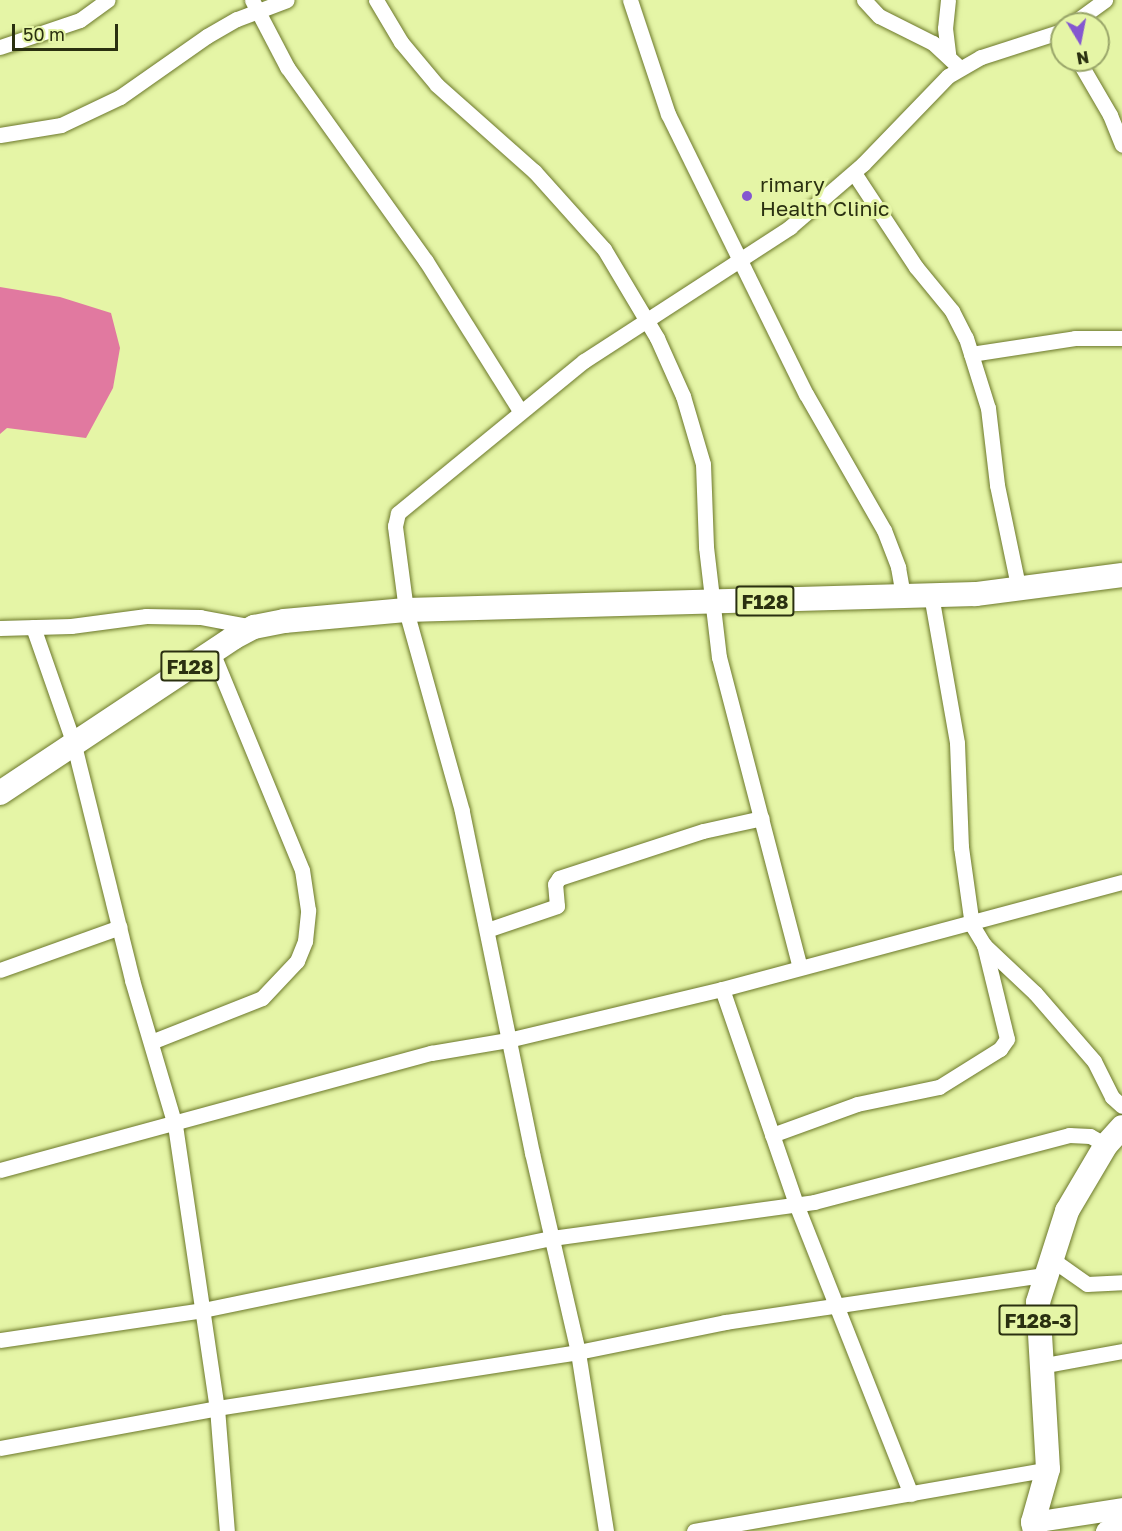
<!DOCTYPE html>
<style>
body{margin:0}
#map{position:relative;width:1122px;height:1531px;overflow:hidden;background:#e5f5a6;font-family:"Golos Text",sans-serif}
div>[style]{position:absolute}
.water>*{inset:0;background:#e179a0}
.roads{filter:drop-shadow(0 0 2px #6c782b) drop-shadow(0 0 2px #6c782b)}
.street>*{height:15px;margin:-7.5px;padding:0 7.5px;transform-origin:7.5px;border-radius:7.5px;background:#fff}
.secondary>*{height:21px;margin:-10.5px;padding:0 10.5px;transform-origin:10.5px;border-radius:10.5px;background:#fff}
.primary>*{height:24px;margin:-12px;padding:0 12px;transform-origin:12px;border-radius:12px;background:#fff}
.dots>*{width:16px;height:16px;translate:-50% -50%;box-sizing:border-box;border:3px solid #e5f5a6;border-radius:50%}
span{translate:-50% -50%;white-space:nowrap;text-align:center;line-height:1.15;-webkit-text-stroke:6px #e5f5a6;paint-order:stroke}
.shield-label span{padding:2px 4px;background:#e5f5a6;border:2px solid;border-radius:4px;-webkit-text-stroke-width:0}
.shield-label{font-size:20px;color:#2a3010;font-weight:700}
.poi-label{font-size:21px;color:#2a3010}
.left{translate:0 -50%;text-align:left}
.north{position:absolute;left:1050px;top:12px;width:60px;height:60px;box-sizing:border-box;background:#e5f5a6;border:2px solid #9aa66a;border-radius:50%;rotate:170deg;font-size:16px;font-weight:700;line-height:24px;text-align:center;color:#2a3010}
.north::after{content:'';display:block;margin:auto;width:21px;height:27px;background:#8457d0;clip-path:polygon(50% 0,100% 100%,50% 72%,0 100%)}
.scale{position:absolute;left:12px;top:24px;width:106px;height:27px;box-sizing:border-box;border:3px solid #2a3010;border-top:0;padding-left:8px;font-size:18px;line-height:21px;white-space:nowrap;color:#2a3010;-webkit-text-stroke:4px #e5f5a6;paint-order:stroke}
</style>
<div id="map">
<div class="water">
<div style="clip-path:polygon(0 287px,60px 297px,111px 313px,120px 348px,113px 388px,86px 438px,7px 428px,0 434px)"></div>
</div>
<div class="roads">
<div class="street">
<div style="left:252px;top:0;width:76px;rotate:62.4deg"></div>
<div style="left:287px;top:67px;width:239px;rotate:54.4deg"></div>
<div style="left:426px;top:261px;width:177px;rotate:57.9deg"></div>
<div style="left:376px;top:0;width:49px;rotate:59.2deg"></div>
<div style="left:401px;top:42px;width:56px;rotate:50.1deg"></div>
<div style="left:437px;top:85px;width:130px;rotate:41.6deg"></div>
<div style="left:534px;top:171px;width:105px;rotate:48.1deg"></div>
<div style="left:604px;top:249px;width:104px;rotate:59.2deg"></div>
<div style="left:657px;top:338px;width:64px;rotate:65.9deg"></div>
<div style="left:683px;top:396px;width:71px;rotate:73.6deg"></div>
<div style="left:703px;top:464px;width:83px;rotate:87.9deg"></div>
<div style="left:706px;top:547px;width:111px;rotate:83.3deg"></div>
<div style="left:719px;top:657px;width:320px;rotate:75.4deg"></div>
<div style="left:630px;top:0;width:120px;rotate:71.6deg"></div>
<div style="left:668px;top:114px;width:312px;rotate:63.8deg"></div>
<div style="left:806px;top:394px;width:157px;rotate:60.2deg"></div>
<div style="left:884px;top:530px;width:40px;rotate:69deg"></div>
<div style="left:898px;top:567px;width:29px;rotate:80deg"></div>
<div style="left:864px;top:0;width:22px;rotate:47deg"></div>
<div style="left:879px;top:16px;width:60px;rotate:26.6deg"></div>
<div style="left:933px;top:43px;width:37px;rotate:43deg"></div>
<div style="left:948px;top:0;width:28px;rotate:96deg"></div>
<div style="left:945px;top:28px;width:26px;rotate:83deg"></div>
<div style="left:1072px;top:24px;width:41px;rotate:-36deg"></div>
<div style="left:0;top:47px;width:84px;rotate:-18.6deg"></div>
<div style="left:80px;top:20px;width:34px;rotate:-36deg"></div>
<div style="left:1078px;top:60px;width:64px;rotate:59.8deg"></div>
<div style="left:1110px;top:115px;width:32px;rotate:68deg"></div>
<div style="left:0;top:135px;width:62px;rotate:-9.3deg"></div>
<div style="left:61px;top:125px;width:65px;rotate:-25.4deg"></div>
<div style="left:120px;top:97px;width:106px;rotate:-35deg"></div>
<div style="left:207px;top:36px;width:34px;rotate:-30deg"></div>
<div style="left:237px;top:19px;width:53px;rotate:-20.8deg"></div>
<div style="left:854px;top:173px;width:113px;rotate:56.6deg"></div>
<div style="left:916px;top:267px;width:57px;rotate:50.7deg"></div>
<div style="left:952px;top:311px;width:30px;rotate:63deg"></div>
<div style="left:966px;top:338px;width:73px;rotate:72.6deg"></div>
<div style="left:988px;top:408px;width:78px;rotate:83.3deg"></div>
<div style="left:997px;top:485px;width:107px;rotate:78.2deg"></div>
<div style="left:971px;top:354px;width:105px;rotate:-8.7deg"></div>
<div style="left:1075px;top:338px;width:47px"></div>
<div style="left:931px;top:595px;width:150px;rotate:80deg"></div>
<div style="left:957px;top:743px;width:104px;rotate:87.8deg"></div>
<div style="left:961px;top:847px;width:79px;rotate:82deg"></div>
<div style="left:972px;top:925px;width:23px;rotate:59deg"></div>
<div style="left:984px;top:945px;width:70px;rotate:43.3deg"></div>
<div style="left:1035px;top:993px;width:90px;rotate:49.1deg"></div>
<div style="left:1094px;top:1061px;width:40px;rotate:63.4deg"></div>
<div style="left:1112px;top:1097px;width:13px;rotate:42deg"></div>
<div style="left:33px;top:627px;width:121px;rotate:70.7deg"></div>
<div style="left:73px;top:741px;width:246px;rotate:76.1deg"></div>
<div style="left:132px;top:980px;width:151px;rotate:73.5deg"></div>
<div style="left:175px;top:1125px;width:286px;rotate:81.6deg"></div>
<div style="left:217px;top:1408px;width:123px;rotate:85.4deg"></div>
<div style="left:0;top:628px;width:71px;rotate:-1.6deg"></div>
<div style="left:71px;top:626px;width:76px;rotate:-7.6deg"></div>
<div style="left:146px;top:616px;width:54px;rotate:1.1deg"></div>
<div style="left:200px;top:617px;width:55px;rotate:10.5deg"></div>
<div style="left:487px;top:930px;width:74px;rotate:-18.9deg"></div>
<div style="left:557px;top:906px;width:22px;rotate:-95deg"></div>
<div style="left:555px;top:884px;width:7px;rotate:-56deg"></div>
<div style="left:559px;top:878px;width:151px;rotate:-18.1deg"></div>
<div style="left:703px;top:831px;width:60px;rotate:-12.4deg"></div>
<div style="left:0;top:970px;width:127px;rotate:-19.7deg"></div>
<div style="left:722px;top:989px;width:227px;rotate:71deg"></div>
<div style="left:796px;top:1204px;width:312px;rotate:68.4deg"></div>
<div style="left:151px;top:1042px;width:119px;rotate:-21.6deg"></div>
<div style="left:262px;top:998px;width:51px;rotate:-46.6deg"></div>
<div style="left:297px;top:961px;width:22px;rotate:-68deg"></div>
<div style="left:305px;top:941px;width:31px;rotate:-84deg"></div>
<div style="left:308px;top:910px;width:40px;rotate:-98.5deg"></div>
<div style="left:302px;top:870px;width:236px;rotate:-112.4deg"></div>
<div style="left:772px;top:1135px;width:90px;rotate:-20deg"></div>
<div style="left:857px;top:1104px;width:84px;rotate:-11.7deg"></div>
<div style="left:939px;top:1087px;width:72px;rotate:-31.9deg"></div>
<div style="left:1000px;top:1049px;width:12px;rotate:-55deg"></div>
<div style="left:1007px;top:1039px;width:97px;rotate:-103.7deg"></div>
<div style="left:0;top:1170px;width:447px;rotate:-15.2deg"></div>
<div style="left:431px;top:1053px;width:78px;rotate:-9.6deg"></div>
<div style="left:508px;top:1040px;width:220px;rotate:-13.4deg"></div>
<div style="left:722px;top:989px;width:414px;rotate:-15deg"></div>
<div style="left:1050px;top:1258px;width:45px;rotate:35.1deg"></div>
<div style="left:1087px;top:1284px;width:35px;rotate:-3deg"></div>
<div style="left:0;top:1340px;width:205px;rotate:-8.4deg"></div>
<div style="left:203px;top:1310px;width:356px;rotate:-11.7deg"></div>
<div style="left:552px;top:1238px;width:264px;rotate:-7.8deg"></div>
<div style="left:814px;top:1202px;width:264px;rotate:-14.7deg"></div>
<div style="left:1069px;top:1135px;width:21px;rotate:3deg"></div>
<div style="left:1090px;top:1136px;width:18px;rotate:29deg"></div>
<div style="left:1040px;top:1366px;width:83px;rotate:-10.4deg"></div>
<div style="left:0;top:1448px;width:221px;rotate:-10.4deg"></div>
<div style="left:217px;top:1408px;width:365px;rotate:-8.8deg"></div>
<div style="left:578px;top:1352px;width:150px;rotate:-11.5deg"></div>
<div style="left:725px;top:1322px;width:322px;rotate:-8.4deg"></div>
<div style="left:606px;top:1531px;width:181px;rotate:-98.9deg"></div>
<div style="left:578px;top:1352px;width:204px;rotate:-103deg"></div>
<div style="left:532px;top:1153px;width:349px;rotate:-101.6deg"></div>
<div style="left:462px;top:811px;width:209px;rotate:-105.6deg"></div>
<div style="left:406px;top:610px;width:85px;rotate:-97.5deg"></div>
<div style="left:395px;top:526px;width:13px;rotate:-77deg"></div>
<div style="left:398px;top:513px;width:240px;rotate:-39.3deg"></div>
<div style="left:584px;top:361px;width:246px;rotate:-33deg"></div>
<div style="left:790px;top:227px;width:96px;rotate:-40.8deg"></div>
<div style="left:863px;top:164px;width:122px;rotate:-46deg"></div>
<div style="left:948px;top:76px;width:38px;rotate:-30deg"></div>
<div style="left:981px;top:57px;width:85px;rotate:-17.8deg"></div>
<div style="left:694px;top:1531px;width:359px;rotate:-9.9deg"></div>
</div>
<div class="secondary">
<div style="left:1033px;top:1522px;width:90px;rotate:-8.9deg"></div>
<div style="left:1106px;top:1531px;width:16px;rotate:-11deg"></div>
</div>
<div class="primary">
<div style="left:0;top:793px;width:280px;rotate:-33.6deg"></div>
<div style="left:233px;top:638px;width:24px;rotate:-28deg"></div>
<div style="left:254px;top:627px;width:31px;rotate:-11deg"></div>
<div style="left:284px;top:621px;width:122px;rotate:-5.2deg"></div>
<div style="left:406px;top:610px;width:570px;rotate:-1.61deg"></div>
<div style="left:976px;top:594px;width:147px;rotate:-7.4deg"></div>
<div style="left:1035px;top:1531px;width:9px;rotate:-103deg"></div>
<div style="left:1033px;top:1522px;width:55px;rotate:-74.2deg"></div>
<div style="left:1048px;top:1469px;width:167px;rotate:-93.4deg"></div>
<div style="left:1038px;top:1302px;width:96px;rotate:-72.3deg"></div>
<div style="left:1067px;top:1211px;width:77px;rotate:-59.4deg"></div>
<div style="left:1106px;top:1145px;width:24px;rotate:-48deg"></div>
</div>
</div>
<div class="dots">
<div style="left:747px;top:196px;background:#8457d0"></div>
</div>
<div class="shield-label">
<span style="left:765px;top:601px">F128</span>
<span style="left:190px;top:666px">F128</span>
<span style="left:1038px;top:1320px">F128-3</span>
</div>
<div class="poi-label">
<span class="left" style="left:760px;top:196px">rimary<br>Health Clinic</span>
</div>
<div class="north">N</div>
<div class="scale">50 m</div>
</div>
